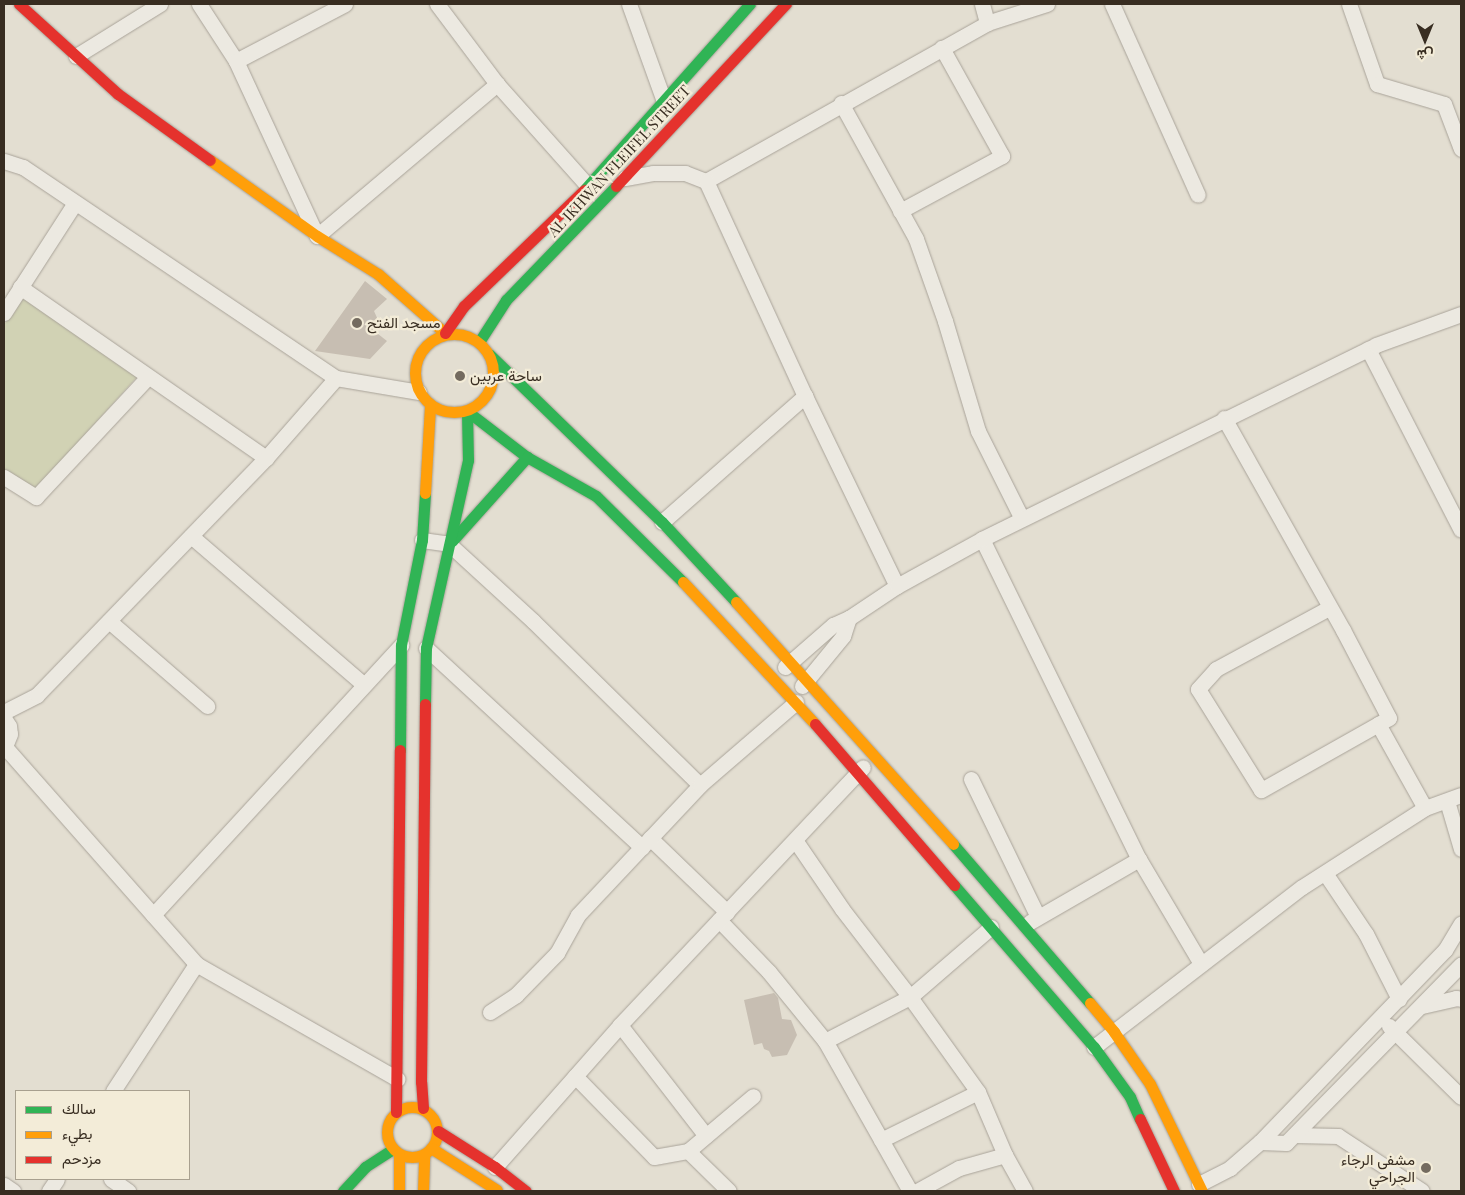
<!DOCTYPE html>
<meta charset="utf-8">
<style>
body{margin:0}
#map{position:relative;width:1465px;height:1195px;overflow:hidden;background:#e3ded1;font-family:"Playfair Display",Vazirmatn,serif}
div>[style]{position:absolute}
.green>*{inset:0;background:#d1d2b4}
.building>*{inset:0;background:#c7beb2}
.roads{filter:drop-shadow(0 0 1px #a9a399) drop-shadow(0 0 1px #a9a399)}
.street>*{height:15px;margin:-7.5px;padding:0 7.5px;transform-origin:7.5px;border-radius:7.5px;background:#ece9e1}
.fast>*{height:11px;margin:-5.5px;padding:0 5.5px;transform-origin:5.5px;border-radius:5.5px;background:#30b455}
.slow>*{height:11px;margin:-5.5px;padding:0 5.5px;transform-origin:5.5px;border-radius:5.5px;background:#ff9f0a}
.slow>.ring{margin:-5.5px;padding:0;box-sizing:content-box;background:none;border:11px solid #ff9f0a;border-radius:50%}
.jam>*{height:11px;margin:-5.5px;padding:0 5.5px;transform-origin:5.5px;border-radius:5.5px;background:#e5322d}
.dots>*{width:14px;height:14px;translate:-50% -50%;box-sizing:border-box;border:2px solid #f3ecd8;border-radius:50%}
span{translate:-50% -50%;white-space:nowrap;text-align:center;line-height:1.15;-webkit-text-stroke:4.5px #f3ecd8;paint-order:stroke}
.street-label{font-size:15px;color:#382d21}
.poi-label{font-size:15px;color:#382d21}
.left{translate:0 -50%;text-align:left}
.right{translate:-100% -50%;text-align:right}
.frame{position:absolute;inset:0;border:5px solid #382d21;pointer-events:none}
.legend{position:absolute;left:15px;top:1090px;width:175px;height:90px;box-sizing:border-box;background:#f3ecd8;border:1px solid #a8a08f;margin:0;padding:6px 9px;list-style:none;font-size:15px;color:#382d21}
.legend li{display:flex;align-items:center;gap:10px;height:25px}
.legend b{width:25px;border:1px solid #a8a08f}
.north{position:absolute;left:1400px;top:15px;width:50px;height:50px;-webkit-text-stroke:4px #f3ecd8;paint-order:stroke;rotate:180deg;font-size:14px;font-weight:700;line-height:20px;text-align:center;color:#382d21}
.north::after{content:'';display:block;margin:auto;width:18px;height:22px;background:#382d21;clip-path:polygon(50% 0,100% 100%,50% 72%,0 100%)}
</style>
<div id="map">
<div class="green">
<div style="clip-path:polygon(22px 297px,137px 377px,35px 490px,4px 471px,4px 325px)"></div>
</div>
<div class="building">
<div style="clip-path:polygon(365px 281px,387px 299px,374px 311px,378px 320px,373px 330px,387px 341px,370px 359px,315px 351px)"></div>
<div style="clip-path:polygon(774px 993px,778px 998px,782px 1019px,791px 1020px,797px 1035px,787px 1055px,772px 1057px,769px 1051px,764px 1049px,762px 1043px,754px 1045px,744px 1000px)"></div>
</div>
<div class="roads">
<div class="street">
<div style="left:199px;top:4px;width:68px;rotate:57deg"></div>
<div style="left:236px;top:61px;width:193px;rotate:65.2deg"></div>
<div style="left:317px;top:236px;width:236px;rotate:-40.2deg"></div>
<div style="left:437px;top:4px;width:100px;rotate:53.1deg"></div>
<div style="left:497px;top:84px;width:137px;rotate:48.3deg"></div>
<div style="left:629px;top:4px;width:103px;rotate:70.2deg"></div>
<div style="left:982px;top:4px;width:20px;rotate:75deg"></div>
<div style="left:1112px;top:4px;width:209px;rotate:65.8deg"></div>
<div style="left:1349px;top:4px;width:85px;rotate:70.7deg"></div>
<div style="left:1377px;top:84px;width:70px;rotate:16.6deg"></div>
<div style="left:1444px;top:104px;width:48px;rotate:69.3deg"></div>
<div style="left:76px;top:56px;width:99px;rotate:-31.8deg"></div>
<div style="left:236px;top:61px;width:123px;rotate:-27.6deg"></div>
<div style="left:841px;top:103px;width:155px;rotate:61.1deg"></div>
<div style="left:916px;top:239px;width:87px;rotate:70.5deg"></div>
<div style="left:945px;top:321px;width:115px;rotate:73.3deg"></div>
<div style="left:978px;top:431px;width:98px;rotate:63.4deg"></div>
<div style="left:4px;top:161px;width:20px;rotate:18deg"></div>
<div style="left:23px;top:167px;width:377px;rotate:34deg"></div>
<div style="left:625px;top:178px;width:28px;rotate:-10deg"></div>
<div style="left:653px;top:173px;width:32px"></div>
<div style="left:685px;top:173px;width:22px;rotate:21deg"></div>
<div style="left:706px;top:181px;width:322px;rotate:-29.3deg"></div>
<div style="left:987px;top:23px;width:63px;rotate:-17.6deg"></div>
<div style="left:706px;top:181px;width:237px;rotate:65.3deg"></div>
<div style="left:805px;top:396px;width:211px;rotate:64.2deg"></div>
<div style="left:900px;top:211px;width:116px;rotate:-28.3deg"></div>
<div style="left:1002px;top:156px;width:124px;rotate:-119.1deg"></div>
<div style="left:20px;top:287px;width:300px;rotate:34.8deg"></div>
<div style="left:4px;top:313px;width:131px;rotate:-57.2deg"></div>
<div style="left:1368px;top:349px;width:203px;rotate:62.8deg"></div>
<div style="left:1224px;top:418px;width:243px;rotate:60.7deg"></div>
<div style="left:1343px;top:630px;width:99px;rotate:62.4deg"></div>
<div style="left:1389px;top:718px;width:147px;rotate:150.6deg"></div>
<div style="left:1261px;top:790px;width:119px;rotate:-122deg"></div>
<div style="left:1198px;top:689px;width:27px;rotate:-48deg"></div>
<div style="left:1216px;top:669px;width:128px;rotate:-28.4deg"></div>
<div style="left:4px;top:477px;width:38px;rotate:32deg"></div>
<div style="left:36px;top:497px;width:164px;rotate:-47deg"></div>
<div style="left:662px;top:522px;width:191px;rotate:-41.4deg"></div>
<div style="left:191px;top:536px;width:228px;rotate:40.7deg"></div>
<div style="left:982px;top:539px;width:356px;rotate:63.9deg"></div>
<div style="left:1139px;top:859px;width:122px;rotate:59.4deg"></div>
<div style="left:422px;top:540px;width:27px;rotate:8deg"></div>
<div style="left:449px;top:544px;width:114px;rotate:42.5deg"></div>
<div style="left:533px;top:621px;width:234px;rotate:44.5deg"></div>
<div style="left:109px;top:621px;width:130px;rotate:40.9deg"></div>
<div style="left:426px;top:648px;width:294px;rotate:42.7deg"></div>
<div style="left:785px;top:667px;width:64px;rotate:-41.2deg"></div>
<div style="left:833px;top:625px;width:17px;rotate:-24deg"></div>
<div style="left:849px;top:618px;width:58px;rotate:-33.7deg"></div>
<div style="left:897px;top:586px;width:97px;rotate:-28.9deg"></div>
<div style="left:982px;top:539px;width:439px;rotate:-26.2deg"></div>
<div style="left:1376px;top:345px;width:90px;rotate:-20deg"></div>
<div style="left:802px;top:686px;width:65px;rotate:-50.6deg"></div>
<div style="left:843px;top:636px;width:19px;rotate:-72deg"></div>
<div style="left:4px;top:712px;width:37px;rotate:-27deg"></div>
<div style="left:37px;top:695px;width:330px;rotate:-46deg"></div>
<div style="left:266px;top:458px;width:106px;rotate:-48.8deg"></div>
<div style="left:336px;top:378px;width:84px;rotate:9.6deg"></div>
<div style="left:4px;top:718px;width:9px;rotate:58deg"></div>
<div style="left:9px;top:726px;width:8px;rotate:83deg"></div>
<div style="left:10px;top:734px;width:16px;rotate:112deg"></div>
<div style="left:1378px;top:724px;width:96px;rotate:60.8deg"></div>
<div style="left:5px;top:747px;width:289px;rotate:48.6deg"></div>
<div style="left:196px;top:964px;width:232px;rotate:29.7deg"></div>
<div style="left:971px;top:779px;width:153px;rotate:64.1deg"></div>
<div style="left:1447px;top:801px;width:50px;rotate:73.7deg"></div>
<div style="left:650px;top:838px;width:107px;rotate:43.9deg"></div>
<div style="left:795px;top:840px;width:83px;rotate:55.7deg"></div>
<div style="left:842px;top:909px;width:111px;rotate:52.3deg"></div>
<div style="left:910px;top:997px;width:117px;rotate:54.4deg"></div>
<div style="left:978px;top:1092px;width:69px;rotate:66.8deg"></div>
<div style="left:1005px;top:1155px;width:41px;rotate:60.9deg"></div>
<div style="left:1325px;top:873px;width:73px;rotate:56.1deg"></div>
<div style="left:1366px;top:934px;width:73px;rotate:63.1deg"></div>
<div style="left:153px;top:915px;width:367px;rotate:-47.4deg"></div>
<div style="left:719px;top:920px;width:72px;rotate:46.1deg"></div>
<div style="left:769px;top:972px;width:89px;rotate:50.9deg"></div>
<div style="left:1030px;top:922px;width:126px;rotate:-30deg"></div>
<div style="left:1422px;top:1006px;width:35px;rotate:-13deg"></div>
<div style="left:1456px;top:998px;width:5px;rotate:11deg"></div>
<div style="left:490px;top:1012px;width:31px;rotate:-33deg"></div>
<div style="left:516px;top:995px;width:59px;rotate:-45.7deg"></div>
<div style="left:557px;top:953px;width:43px;rotate:-61.1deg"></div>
<div style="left:578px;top:915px;width:178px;rotate:-46.8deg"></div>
<div style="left:700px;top:785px;width:127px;rotate:-40.8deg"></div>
<div style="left:620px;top:1025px;width:140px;rotate:52.2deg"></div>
<div style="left:1389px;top:1026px;width:101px;rotate:44.6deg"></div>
<div style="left:1094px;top:1047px;width:262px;rotate:-37.6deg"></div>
<div style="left:1302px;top:887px;width:146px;rotate:-32.7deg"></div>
<div style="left:1425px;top:808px;width:38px;rotate:-20deg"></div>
<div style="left:575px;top:1076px;width:113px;rotate:45.7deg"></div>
<div style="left:654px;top:1157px;width:35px;rotate:-10deg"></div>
<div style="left:688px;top:1151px;width:57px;rotate:44.3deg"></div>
<div style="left:113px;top:1091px;width:152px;rotate:-56.8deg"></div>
<div style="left:1295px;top:1135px;width:43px;rotate:1.3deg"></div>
<div style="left:1338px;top:1136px;width:100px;rotate:33.2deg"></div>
<div style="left:881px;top:1140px;width:108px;rotate:-26.3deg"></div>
<div style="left:1260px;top:1142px;width:26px;rotate:2deg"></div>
<div style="left:1286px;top:1143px;width:250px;rotate:-45.6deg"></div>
<div style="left:688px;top:1151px;width:85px;rotate:-40.2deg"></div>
<div style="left:495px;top:1167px;width:189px;rotate:-48.6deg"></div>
<div style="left:620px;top:1025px;width:354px;rotate:-46.7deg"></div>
<div style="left:111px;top:1179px;width:21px;rotate:35deg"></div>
<div style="left:1199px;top:1184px;width:35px;rotate:-27deg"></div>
<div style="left:1230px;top:1168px;width:40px;rotate:-41deg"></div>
<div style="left:1260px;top:1142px;width:267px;rotate:-46.1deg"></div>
<div style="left:1445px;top:950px;width:31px;rotate:-59deg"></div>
<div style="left:4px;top:1185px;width:11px;rotate:34deg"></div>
<div style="left:49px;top:1191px;width:14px;rotate:-56deg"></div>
<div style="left:910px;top:1191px;width:172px;rotate:-119.5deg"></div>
<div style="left:825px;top:1041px;width:96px;rotate:-27.4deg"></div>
<div style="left:910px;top:997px;width:107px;rotate:-40.8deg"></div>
<div style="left:917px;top:1191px;width:48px;rotate:-28.7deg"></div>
<div style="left:959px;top:1168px;width:48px;rotate:-15.8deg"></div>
</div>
<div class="fast">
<div style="left:584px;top:190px;width:249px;rotate:-48.3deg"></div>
<div style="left:479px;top:342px;width:50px;rotate:-57.3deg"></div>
<div style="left:506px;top:300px;width:158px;rotate:-46deg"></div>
<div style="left:489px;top:354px;width:241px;rotate:44.2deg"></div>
<div style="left:662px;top:522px;width:109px;rotate:47.2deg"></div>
<div style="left:467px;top:411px;width:76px;rotate:37.5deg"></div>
<div style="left:527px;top:457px;width:79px;rotate:29.5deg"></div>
<div style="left:596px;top:496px;width:122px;rotate:44.7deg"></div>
<div style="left:452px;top:541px;width:113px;rotate:-48.2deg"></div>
<div style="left:425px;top:704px;width:56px;rotate:-89deg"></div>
<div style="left:426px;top:648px;width:193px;rotate:-77.4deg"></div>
<div style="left:468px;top:460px;width:49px;rotate:-91.2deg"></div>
<div style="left:400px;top:750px;width:105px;rotate:-89.5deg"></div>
<div style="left:401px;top:645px;width:107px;rotate:-78.7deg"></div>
<div style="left:422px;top:540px;width:47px;rotate:-86.3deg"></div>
<div style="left:953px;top:844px;width:210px;rotate:49.3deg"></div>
<div style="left:954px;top:885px;width:214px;rotate:49.2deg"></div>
<div style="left:1094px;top:1047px;width:62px;rotate:54.2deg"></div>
<div style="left:1130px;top:1097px;width:24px;rotate:66deg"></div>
<div style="left:343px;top:1191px;width:33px;rotate:-47deg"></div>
<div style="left:365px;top:1167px;width:33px;rotate:-33deg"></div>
</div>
<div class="slow">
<div style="left:210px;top:160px;width:131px;rotate:35.4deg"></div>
<div style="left:317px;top:236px;width:72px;rotate:31.9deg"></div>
<div style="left:378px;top:274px;width:89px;rotate:41.4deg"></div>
<div class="ring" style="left:415px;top:334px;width:67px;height:67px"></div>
<div style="left:425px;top:493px;width:88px;rotate:-86.7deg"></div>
<div style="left:683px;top:582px;width:194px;rotate:47.1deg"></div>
<div style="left:736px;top:602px;width:325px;rotate:48.1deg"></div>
<div style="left:1090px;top:1003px;width:38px;rotate:50deg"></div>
<div style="left:1114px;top:1032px;width:63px;rotate:55.3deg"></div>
<div style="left:1150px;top:1084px;width:119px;rotate:64.1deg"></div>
<div class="ring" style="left:387px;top:1107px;width:39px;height:39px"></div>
<div style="left:431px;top:1148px;width:78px;rotate:32.5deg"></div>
<div style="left:399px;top:1154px;width:37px;rotate:90deg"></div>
<div style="left:423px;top:1191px;width:37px;rotate:-88deg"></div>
</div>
<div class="jam">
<div style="left:19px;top:4px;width:134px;rotate:42.3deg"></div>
<div style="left:118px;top:94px;width:113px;rotate:35.7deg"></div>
<div style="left:616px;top:186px;width:249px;rotate:-47deg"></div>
<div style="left:445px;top:333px;width:33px;rotate:-55deg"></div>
<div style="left:464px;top:306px;width:167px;rotate:-44deg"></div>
<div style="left:815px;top:724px;width:213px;rotate:49.2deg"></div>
<div style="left:423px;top:1108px;width:26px;rotate:-94deg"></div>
<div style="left:421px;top:1082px;width:378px;rotate:-89.4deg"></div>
<div style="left:396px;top:1112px;width:362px;rotate:-89.4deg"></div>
<div style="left:1140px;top:1119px;width:80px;rotate:64.7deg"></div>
<div style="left:438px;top:1131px;width:67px;rotate:32.3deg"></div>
<div style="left:495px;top:1167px;width:39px;rotate:38deg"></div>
</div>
</div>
<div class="dots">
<div style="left:357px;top:323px;background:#746b5f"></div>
<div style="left:460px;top:376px;background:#746b5f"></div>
<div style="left:1426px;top:1168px;background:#746b5f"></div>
</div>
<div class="street-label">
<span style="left:619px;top:161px;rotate:-47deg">AL IKHWAN FLEIFEL STREET</span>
</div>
<div class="poi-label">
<span class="left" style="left:367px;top:323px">مسجد الفتح</span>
<span class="left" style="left:470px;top:376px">ساحة عربين</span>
<span class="right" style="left:1415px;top:1168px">مشفى الرجاء<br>الجراحي</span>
</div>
<div class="frame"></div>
<ul class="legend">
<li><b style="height:6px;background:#30b455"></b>سالك</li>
<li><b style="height:6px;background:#ff9f0a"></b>بطيء</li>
<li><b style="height:6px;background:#e5322d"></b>مزدحم</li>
</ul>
<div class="north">ش</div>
</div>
